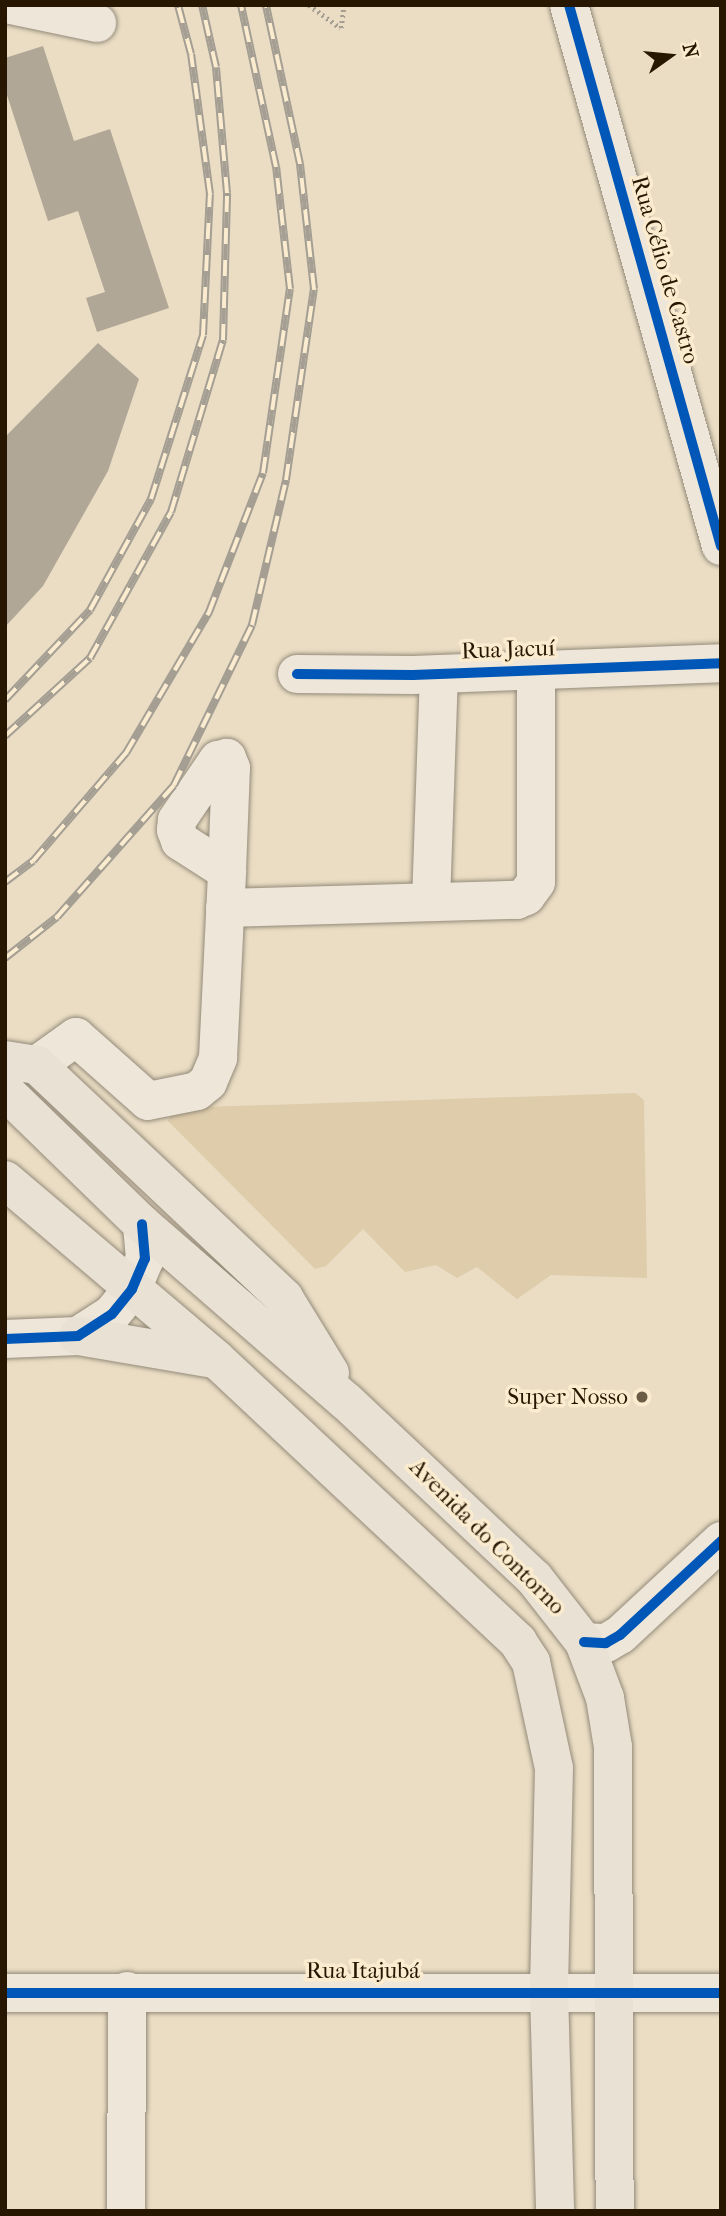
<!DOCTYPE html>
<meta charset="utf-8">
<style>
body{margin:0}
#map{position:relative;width:726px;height:2216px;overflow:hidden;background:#eaddc4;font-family:"IM FELL French Canon",serif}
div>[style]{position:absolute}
.green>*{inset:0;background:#deccab}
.building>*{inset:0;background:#b1a796}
.path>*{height:4.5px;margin-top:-2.25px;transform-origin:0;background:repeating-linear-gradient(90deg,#a49e93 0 2px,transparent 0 5.5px)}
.roads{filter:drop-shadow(0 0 2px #948a79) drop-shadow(0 0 2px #948a79)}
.minor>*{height:38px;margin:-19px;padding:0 19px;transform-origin:19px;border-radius:19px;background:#ede6d9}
.major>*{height:38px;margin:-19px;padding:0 19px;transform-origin:19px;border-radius:19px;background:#e9e1d3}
.rail>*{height:8px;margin-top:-4px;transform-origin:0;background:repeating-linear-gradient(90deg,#fbeccf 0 16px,#a49e93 0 32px);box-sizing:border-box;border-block:2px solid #a49e93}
.cycleway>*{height:10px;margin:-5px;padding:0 5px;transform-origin:5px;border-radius:5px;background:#0057b8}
.dots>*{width:19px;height:19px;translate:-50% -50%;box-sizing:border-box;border:4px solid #fbeccf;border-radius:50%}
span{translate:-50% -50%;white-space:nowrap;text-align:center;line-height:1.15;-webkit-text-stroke:7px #fbeccf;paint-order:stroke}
.street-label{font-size:23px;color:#271600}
.poi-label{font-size:23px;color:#271600}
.right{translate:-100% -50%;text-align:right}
.frame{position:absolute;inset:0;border:7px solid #271600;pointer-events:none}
.north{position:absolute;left:635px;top:21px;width:70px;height:70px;-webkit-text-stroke:5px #fbeccf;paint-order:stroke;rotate:75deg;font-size:19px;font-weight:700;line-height:28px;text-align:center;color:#271600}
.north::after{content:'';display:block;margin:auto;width:24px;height:32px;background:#271600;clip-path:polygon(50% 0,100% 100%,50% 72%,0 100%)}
</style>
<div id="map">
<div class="green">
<div style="clip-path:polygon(635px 1093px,644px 1100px,647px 1278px,551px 1275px,517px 1299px,477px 1267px,457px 1278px,436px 1265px,405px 1272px,363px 1229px,326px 1266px,315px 1269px,168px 1121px,174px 1108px)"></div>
</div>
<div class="building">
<div style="clip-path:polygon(43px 46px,74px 141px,110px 129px,169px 308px,97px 332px,86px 298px,105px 292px,78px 211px,48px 221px,5px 89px,5px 58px)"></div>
<div style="clip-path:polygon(98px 343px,139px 379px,108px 471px,43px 586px,5px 627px,5px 437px)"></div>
</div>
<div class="path">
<div style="left:309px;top:5px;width:39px;rotate:36deg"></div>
<div style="left:341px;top:28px;width:23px;rotate:-83deg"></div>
</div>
<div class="roads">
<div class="minor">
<div style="left:11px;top:5px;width:88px;rotate:11.8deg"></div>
<div style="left:569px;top:5px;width:562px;rotate:74.31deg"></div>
<div style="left:297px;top:674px;width:116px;rotate:0.5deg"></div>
<div style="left:413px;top:675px;width:308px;rotate:-2.2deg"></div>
<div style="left:431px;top:902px;width:228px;rotate:-88deg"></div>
<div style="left:225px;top:908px;width:292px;rotate:-1.6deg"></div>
<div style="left:517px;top:900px;width:10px;rotate:-24deg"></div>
<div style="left:526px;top:896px;width:17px;rotate:-54deg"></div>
<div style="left:536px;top:882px;width:212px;rotate:-90deg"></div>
<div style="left:37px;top:1065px;width:48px;rotate:-35.7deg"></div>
<div style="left:76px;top:1037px;width:96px;rotate:41.6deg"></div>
<div style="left:148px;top:1101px;width:50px;rotate:-11.5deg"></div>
<div style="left:197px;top:1091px;width:14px;rotate:-39deg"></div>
<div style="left:208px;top:1082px;width:26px;rotate:-67deg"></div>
<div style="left:218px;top:1058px;width:187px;rotate:-87.2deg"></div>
<div style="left:227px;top:871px;width:103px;rotate:-87.8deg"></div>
<div style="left:231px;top:768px;width:11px;rotate:-112deg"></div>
<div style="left:227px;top:758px;width:9px;rotate:167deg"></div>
<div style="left:218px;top:760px;width:73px;rotate:124.3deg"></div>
<div style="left:177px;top:820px;width:10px;rotate:96deg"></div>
<div style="left:176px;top:830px;width:12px;rotate:70deg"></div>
<div style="left:180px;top:841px;width:56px;rotate:32.6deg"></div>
<div style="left:5px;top:1339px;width:73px;rotate:-2.4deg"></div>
<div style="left:78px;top:1336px;width:40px;rotate:-32.9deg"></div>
<div style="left:112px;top:1314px;width:32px;rotate:-51deg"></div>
<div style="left:132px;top:1289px;width:33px;rotate:-67deg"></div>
<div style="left:145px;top:1259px;width:35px;rotate:-95deg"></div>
<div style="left:584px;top:1642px;width:22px;rotate:3deg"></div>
<div style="left:606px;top:1643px;width:16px;rotate:-30deg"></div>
<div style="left:620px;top:1635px;width:138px;rotate:-42.9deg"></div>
<div style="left:5px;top:1993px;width:716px"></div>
<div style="left:126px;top:2211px;width:220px;rotate:-89.7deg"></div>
</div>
<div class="major">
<div style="left:5px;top:1060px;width:32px;rotate:9deg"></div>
<div style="left:37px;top:1065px;width:340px;rotate:43.3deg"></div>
<div style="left:284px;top:1298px;width:88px;rotate:58.5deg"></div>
<div style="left:5px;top:1091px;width:191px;rotate:44.2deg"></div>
<div style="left:142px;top:1224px;width:271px;rotate:41deg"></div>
<div style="left:347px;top:1402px;width:257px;rotate:43.3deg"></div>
<div style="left:534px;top:1578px;width:81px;rotate:52deg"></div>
<div style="left:584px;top:1642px;width:60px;rotate:69.4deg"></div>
<div style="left:605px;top:1698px;width:50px;rotate:80.7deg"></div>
<div style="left:613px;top:1747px;width:464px;rotate:89.8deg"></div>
<div style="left:5px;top:1180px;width:277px;rotate:40.3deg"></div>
<div style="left:216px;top:1359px;width:414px;rotate:43.1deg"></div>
<div style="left:518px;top:1642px;width:24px;rotate:57deg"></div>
<div style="left:531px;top:1662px;width:108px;rotate:77.8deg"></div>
<div style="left:554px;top:1768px;width:224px;rotate:91.3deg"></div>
<div style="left:549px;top:1992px;width:219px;rotate:88.4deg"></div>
<div style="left:78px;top:1336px;width:138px;rotate:9.6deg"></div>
</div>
</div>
<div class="rail">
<div style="left:5px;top:700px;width:124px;rotate:-46.6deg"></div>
<div style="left:90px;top:610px;width:127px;rotate:-61.2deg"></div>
<div style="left:151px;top:499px;width:172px;rotate:-72.4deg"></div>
<div style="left:203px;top:335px;width:141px;rotate:-87.2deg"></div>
<div style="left:210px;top:194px;width:141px;rotate:-97.7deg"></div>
<div style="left:191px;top:54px;width:51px;rotate:-104.9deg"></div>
<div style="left:5px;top:736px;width:115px;rotate:-42.5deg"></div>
<div style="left:90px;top:658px;width:167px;rotate:-61deg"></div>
<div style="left:171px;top:512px;width:180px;rotate:-73.2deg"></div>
<div style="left:223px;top:340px;width:147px;rotate:-88.4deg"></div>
<div style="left:227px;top:193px;width:126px;rotate:-95deg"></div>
<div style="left:216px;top:67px;width:64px;rotate:-102.7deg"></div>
<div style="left:5px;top:882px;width:35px;rotate:-37deg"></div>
<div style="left:33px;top:861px;width:143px;rotate:-49.3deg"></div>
<div style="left:126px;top:753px;width:164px;rotate:-59.5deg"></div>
<div style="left:209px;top:612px;width:149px;rotate:-68.8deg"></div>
<div style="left:263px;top:473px;width:186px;rotate:-81.7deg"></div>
<div style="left:290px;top:289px;width:123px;rotate:-96.5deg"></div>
<div style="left:276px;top:167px;width:166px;rotate:-102.2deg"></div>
<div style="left:5px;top:958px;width:66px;rotate:-38.3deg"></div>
<div style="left:57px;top:917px;width:176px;rotate:-48.4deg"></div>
<div style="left:174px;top:785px;width:178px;rotate:-64deg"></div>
<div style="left:252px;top:625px;width:149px;rotate:-76.8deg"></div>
<div style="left:286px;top:480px;width:193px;rotate:-81.7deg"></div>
<div style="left:314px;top:289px;width:126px;rotate:-96.4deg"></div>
<div style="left:300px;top:164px;width:163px;rotate:-102.1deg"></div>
</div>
<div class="cycleway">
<div style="left:569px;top:5px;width:562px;rotate:74.31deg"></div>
<div style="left:297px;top:674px;width:116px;rotate:0.5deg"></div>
<div style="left:413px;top:675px;width:308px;rotate:-2.2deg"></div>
<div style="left:5px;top:1339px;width:73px;rotate:-2.4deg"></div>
<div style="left:78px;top:1336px;width:40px;rotate:-32.9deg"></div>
<div style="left:112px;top:1314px;width:32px;rotate:-51deg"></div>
<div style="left:132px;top:1289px;width:33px;rotate:-67deg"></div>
<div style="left:145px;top:1259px;width:35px;rotate:-95deg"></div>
<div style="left:584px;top:1642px;width:22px;rotate:3deg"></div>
<div style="left:606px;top:1643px;width:16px;rotate:-30deg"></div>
<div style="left:620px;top:1635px;width:138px;rotate:-42.9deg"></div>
<div style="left:5px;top:1993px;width:716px"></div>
</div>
<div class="dots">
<div style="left:642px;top:1397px;background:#6b5c45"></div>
</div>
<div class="street-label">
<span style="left:665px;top:270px;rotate:74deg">Rua Célio de Castro</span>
<span style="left:508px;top:650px;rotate:-2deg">Rua Jacuí</span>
<span style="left:487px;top:1537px;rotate:45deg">Avenida do Contorno</span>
<span style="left:363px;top:1971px">Rua Itajubá</span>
</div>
<div class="poi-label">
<span class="right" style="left:628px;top:1397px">Super Nosso</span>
</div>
<div class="frame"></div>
<div class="north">N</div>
</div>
